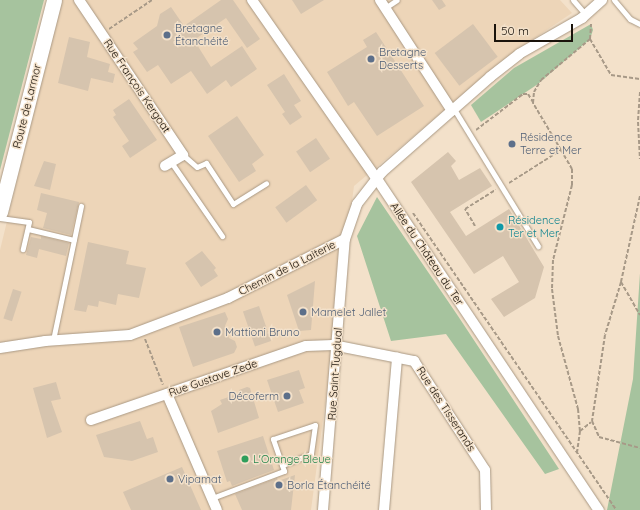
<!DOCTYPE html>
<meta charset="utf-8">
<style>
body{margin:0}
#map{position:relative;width:640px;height:510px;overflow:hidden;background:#f3e1ca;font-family:Quicksand,sans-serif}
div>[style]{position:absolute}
.built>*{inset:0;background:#edd5b8}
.green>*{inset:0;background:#a6c39e}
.building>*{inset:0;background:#d6c4ae;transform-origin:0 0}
.path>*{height:2px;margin-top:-1px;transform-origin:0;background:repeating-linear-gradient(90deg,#a79987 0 4px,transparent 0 6px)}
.roads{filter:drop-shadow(0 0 1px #aa9984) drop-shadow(0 0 1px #aa9984)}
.lane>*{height:5px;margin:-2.5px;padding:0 2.5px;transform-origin:2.5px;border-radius:2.5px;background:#fff}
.street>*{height:10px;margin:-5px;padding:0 5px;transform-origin:5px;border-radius:5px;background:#fff}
.secondary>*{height:15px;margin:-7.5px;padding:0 7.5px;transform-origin:7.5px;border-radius:7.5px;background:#fff}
.dots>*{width:11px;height:11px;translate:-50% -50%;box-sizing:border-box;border:2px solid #f3e1ca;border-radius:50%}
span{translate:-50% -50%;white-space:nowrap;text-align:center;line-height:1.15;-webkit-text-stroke:3px #f3e1ca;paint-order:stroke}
.service-label{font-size:11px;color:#4e5e75}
.left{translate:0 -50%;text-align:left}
.right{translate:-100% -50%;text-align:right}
.street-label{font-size:11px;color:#1a130b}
.culture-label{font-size:11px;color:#0d838f}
.leisure-label{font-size:11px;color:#27864d}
.scale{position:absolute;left:494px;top:24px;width:79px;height:18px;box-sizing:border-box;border:2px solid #1a130b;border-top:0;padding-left:5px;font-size:12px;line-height:14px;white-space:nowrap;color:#1a130b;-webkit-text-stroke:3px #f3e1ca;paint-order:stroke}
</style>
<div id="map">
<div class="built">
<div style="clip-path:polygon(61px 0,560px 0,572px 13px,514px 52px,354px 186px,311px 510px,0 510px,0 250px)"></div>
</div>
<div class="green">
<div style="clip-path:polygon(0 0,44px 0,0 170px)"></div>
<div style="clip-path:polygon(591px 24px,593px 30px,590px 39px,538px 84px,481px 122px,471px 105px,514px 68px)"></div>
<div style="clip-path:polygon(377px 197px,458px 316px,559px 469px,545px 474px,446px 334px,391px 341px,357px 236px)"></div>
<div style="clip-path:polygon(640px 273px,640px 510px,607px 510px,633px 379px)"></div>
</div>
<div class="building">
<div style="clip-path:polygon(221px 0,233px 0,260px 39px,247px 48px,226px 18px,194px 40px,211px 67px,242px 46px,257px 69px,231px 87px,226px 80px,207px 94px,191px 71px,171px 84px,158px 65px,147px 72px,133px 52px,138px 49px,133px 43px,157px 26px,160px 14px,171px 7px,184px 26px)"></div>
<div style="clip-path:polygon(292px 0,324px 0,301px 14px)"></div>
<div style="clip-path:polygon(432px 0,442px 0,446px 6px,439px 10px)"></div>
<div style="left:473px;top:24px;width:41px;height:48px;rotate:53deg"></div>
<div style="clip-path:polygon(376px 32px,424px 106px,377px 136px,354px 102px,348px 106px,327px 72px,367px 47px,363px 40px)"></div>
<div style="clip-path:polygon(69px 37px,90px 42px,87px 57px,110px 64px,108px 72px,115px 74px,113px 83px,91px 78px,88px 91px,58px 83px)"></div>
<div style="clip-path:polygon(284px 74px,301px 101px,294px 105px,302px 117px,290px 125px,282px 114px,285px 112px,267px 85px)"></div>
<div style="clip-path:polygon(129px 99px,157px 140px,130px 158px,122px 146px,129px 141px,113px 117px,116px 115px,113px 110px)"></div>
<div style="clip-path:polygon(237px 116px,264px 155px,252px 164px,256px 171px,239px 182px,208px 136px)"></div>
<div style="left:316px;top:138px;width:25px;height:24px;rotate:56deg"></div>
<div style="clip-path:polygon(448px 152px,456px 161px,451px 166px,459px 180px,480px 168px,492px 186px,450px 212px,466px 236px,509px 209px,544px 267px,535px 298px,504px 317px,491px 299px,519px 282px,503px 256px,474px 274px,411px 182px)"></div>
<div style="clip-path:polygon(44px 161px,56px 164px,50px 190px,34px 186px)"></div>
<div style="left:306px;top:185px;width:19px;height:38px;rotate:54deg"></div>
<div style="clip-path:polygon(41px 193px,79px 202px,71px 235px,43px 228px,47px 213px,37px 210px)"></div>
<div style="clip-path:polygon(41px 236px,69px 243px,66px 256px,39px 249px,37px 258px,26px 255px,31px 237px,41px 239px)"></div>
<div style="clip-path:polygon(88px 242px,129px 251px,126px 264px,146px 268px,139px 298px,118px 294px,116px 305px,99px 301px,98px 307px,88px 305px,86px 312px,74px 310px)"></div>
<div style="clip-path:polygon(202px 251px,216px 268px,214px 270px,218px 276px,201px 287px,185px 263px)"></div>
<div style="clip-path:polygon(315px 281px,311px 330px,299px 331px,287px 295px)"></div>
<div style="left:13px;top:289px;width:9px;height:31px;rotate:18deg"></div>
<div style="left:259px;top:306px;width:37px;height:17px;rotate:71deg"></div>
<div style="clip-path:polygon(225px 312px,228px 319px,225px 326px,229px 338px,235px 341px,237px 347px,234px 353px,193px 367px,179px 327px)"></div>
<div style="clip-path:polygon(299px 370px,305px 388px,299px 390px,304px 403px,278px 412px,267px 380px)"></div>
<div style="clip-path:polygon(56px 382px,61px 399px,51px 401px,62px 432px,47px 438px,33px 388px)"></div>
<div style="clip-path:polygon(247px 387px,250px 388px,259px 418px,218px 433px,211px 411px,222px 404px,220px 400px,240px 393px,239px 390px)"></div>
<div style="clip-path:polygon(140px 421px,147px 439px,153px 437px,158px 452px,132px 461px,104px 457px,96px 435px)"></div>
<div style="clip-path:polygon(263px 436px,274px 470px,232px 486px,230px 481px,227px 482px,217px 451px)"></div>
<div style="clip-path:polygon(182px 467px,201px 510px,131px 510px,123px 492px)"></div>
<div style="clip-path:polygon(295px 475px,291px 510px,242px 510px,235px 494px,277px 478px,278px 481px)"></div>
</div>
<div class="path">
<div style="left:109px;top:29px;width:52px;rotate:-34deg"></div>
<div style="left:590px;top:39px;width:42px;rotate:59.7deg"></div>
<div style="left:611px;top:75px;width:29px;rotate:8deg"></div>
<div style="left:640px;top:92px;width:30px;rotate:94deg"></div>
<div style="left:638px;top:122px;width:37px;rotate:87deg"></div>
<div style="left:476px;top:130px;width:59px;rotate:-37.5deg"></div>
<div style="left:523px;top:94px;width:5px"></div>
<div style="left:528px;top:94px;width:9px;rotate:58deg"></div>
<div style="left:561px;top:150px;width:55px;rotate:-120.8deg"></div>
<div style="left:533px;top:103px;width:11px;rotate:-85deg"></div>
<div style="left:534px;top:92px;width:14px;rotate:-60deg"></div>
<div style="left:541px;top:80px;width:64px;rotate:-39.9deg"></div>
<div style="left:590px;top:39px;width:15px;rotate:-86deg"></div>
<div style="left:509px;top:183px;width:62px;rotate:-32.4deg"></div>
<div style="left:561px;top:150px;width:22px;rotate:60deg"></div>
<div style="left:572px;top:169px;width:16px;rotate:90deg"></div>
<div style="left:572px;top:185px;width:77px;rotate:104.2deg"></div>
<div style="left:553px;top:260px;width:29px;rotate:92deg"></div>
<div style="left:552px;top:289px;width:47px;rotate:82.7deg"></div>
<div style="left:558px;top:336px;width:76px;rotate:74.7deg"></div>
<div style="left:578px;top:409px;width:22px;rotate:85deg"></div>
<div style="left:580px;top:431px;width:21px;rotate:98deg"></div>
<div style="left:640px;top:196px;width:88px;rotate:102.5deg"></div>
<div style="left:621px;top:282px;width:38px;rotate:60deg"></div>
<div style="left:413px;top:213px;width:360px;rotate:55.6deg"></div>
<div style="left:475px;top:226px;width:20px;rotate:-120deg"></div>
<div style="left:465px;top:209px;width:36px;rotate:-32deg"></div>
<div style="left:621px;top:282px;width:55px;rotate:106.8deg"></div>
<div style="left:605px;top:335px;width:87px;rotate:98.6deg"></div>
<div style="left:592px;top:421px;width:17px;rotate:66deg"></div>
<div style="left:599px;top:437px;width:42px;rotate:15deg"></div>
<div style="left:145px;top:339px;width:49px;rotate:68.6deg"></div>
<div style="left:580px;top:431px;width:14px;rotate:-39deg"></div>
</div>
<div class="roads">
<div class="lane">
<div style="left:573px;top:0;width:20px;rotate:49deg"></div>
<div style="left:614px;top:0;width:25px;rotate:50deg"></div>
<div style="left:630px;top:19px;width:11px;rotate:27deg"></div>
<div style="left:385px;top:8px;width:14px;rotate:-34deg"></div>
<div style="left:454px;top:109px;width:161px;rotate:58.5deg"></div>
<div style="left:183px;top:155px;width:18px;rotate:41deg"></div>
<div style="left:197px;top:167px;width:10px;rotate:-24deg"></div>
<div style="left:206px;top:163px;width:49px;rotate:56.6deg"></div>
<div style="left:233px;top:204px;width:39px;rotate:-32deg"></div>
<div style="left:171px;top:162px;width:90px;rotate:55.4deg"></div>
<div style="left:0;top:218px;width:29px;rotate:8deg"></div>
<div style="left:29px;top:222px;width:28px;rotate:103deg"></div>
<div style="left:28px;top:229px;width:47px;rotate:13.4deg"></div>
<div style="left:53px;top:340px;width:137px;rotate:-78.2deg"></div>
<div style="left:212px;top:498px;width:77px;rotate:-20.6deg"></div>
<div style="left:284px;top:471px;width:34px;rotate:-109deg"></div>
<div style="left:273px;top:439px;width:44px;rotate:-18.4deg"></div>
<div style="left:315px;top:425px;width:29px;rotate:98deg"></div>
<div style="left:311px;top:454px;width:31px;rotate:159deg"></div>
</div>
<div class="street">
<div style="left:79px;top:0;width:187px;rotate:56.1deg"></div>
<div style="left:183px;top:155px;width:21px;rotate:149deg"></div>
<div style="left:252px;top:0;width:218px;rotate:55.1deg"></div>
<div style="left:377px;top:179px;width:399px;rotate:56.2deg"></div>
<div style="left:380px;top:0;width:132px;rotate:57deg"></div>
<div style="left:0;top:348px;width:46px;rotate:-8.8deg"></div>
<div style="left:45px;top:341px;width:85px;rotate:-4deg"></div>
<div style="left:130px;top:335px;width:105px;rotate:-20.7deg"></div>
<div style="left:228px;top:298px;width:131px;rotate:-26.8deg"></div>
<div style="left:167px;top:394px;width:126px;rotate:66.7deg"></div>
<div style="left:91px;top:420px;width:227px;rotate:-19deg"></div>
<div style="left:306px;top:346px;width:27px;rotate:-2deg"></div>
<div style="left:333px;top:345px;width:83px;rotate:11.2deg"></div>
<div style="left:414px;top:361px;width:130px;rotate:56.9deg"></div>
<div style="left:485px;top:470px;width:40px;rotate:88.6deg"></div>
<div style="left:323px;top:510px;width:272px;rotate:-85.4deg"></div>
<div style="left:345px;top:239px;width:37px;rotate:-71deg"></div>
<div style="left:357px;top:204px;width:41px;rotate:-52deg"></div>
<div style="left:382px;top:172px;width:144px;rotate:-41.3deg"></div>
<div style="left:490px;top:77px;width:37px;rotate:-38deg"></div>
<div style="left:519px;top:54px;width:73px;rotate:-29.7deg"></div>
<div style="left:582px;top:18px;width:27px;rotate:-42deg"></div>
<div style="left:384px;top:510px;width:153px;rotate:-85.1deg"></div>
</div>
<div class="secondary">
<div style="left:0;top:212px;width:219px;rotate:-75.7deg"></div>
</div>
</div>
<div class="dots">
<div style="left:167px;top:35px;background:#5c6f8a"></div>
<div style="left:371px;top:59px;background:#5c6f8a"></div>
<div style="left:512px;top:144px;background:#5c6f8a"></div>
<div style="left:500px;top:227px;background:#0f9aa8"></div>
<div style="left:303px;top:312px;background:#5c6f8a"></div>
<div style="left:217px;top:332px;background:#5c6f8a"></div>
<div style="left:287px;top:396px;background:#5c6f8a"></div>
<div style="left:245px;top:459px;background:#2e9e5b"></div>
<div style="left:170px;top:479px;background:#5c6f8a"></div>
<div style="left:279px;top:485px;background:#5c6f8a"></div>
</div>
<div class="service-label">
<span class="left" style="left:175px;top:35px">Bretagne<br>Étanchéité</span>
<span class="left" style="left:379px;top:59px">Bretagne<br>Desserts</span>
<span class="left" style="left:520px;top:144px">Résidence<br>Terre et Mer</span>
<span class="left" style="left:311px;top:312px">Mamelet Jallet</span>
<span class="left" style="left:225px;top:332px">Mattioni Bruno</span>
<span class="right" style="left:279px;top:396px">Décoferm</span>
<span class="left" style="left:178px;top:479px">Vipamat</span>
<span class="left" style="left:287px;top:485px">Borla Étanchéité</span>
</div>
<div class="street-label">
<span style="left:137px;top:86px;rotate:56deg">Rue François Kergoat</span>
<span style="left:27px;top:106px;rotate:-76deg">Route de Larmor</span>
<span style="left:427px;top:254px;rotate:56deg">Allée du Château du Ter</span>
<span style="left:287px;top:268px;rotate:-27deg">Chemin de la Laiterie</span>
<span style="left:335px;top:374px;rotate:-86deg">Rue Saint-Tugdual</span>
<span style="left:213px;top:378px;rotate:-19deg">Rue Gustave Zede</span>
<span style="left:446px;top:409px;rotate:57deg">Rue des Tisserands</span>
</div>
<div class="culture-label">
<span class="left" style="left:508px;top:227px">Résidence<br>Ter et Mer</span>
</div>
<div class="leisure-label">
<span class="left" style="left:253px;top:459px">L'Orange Bleue</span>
</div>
<div class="scale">50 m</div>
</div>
